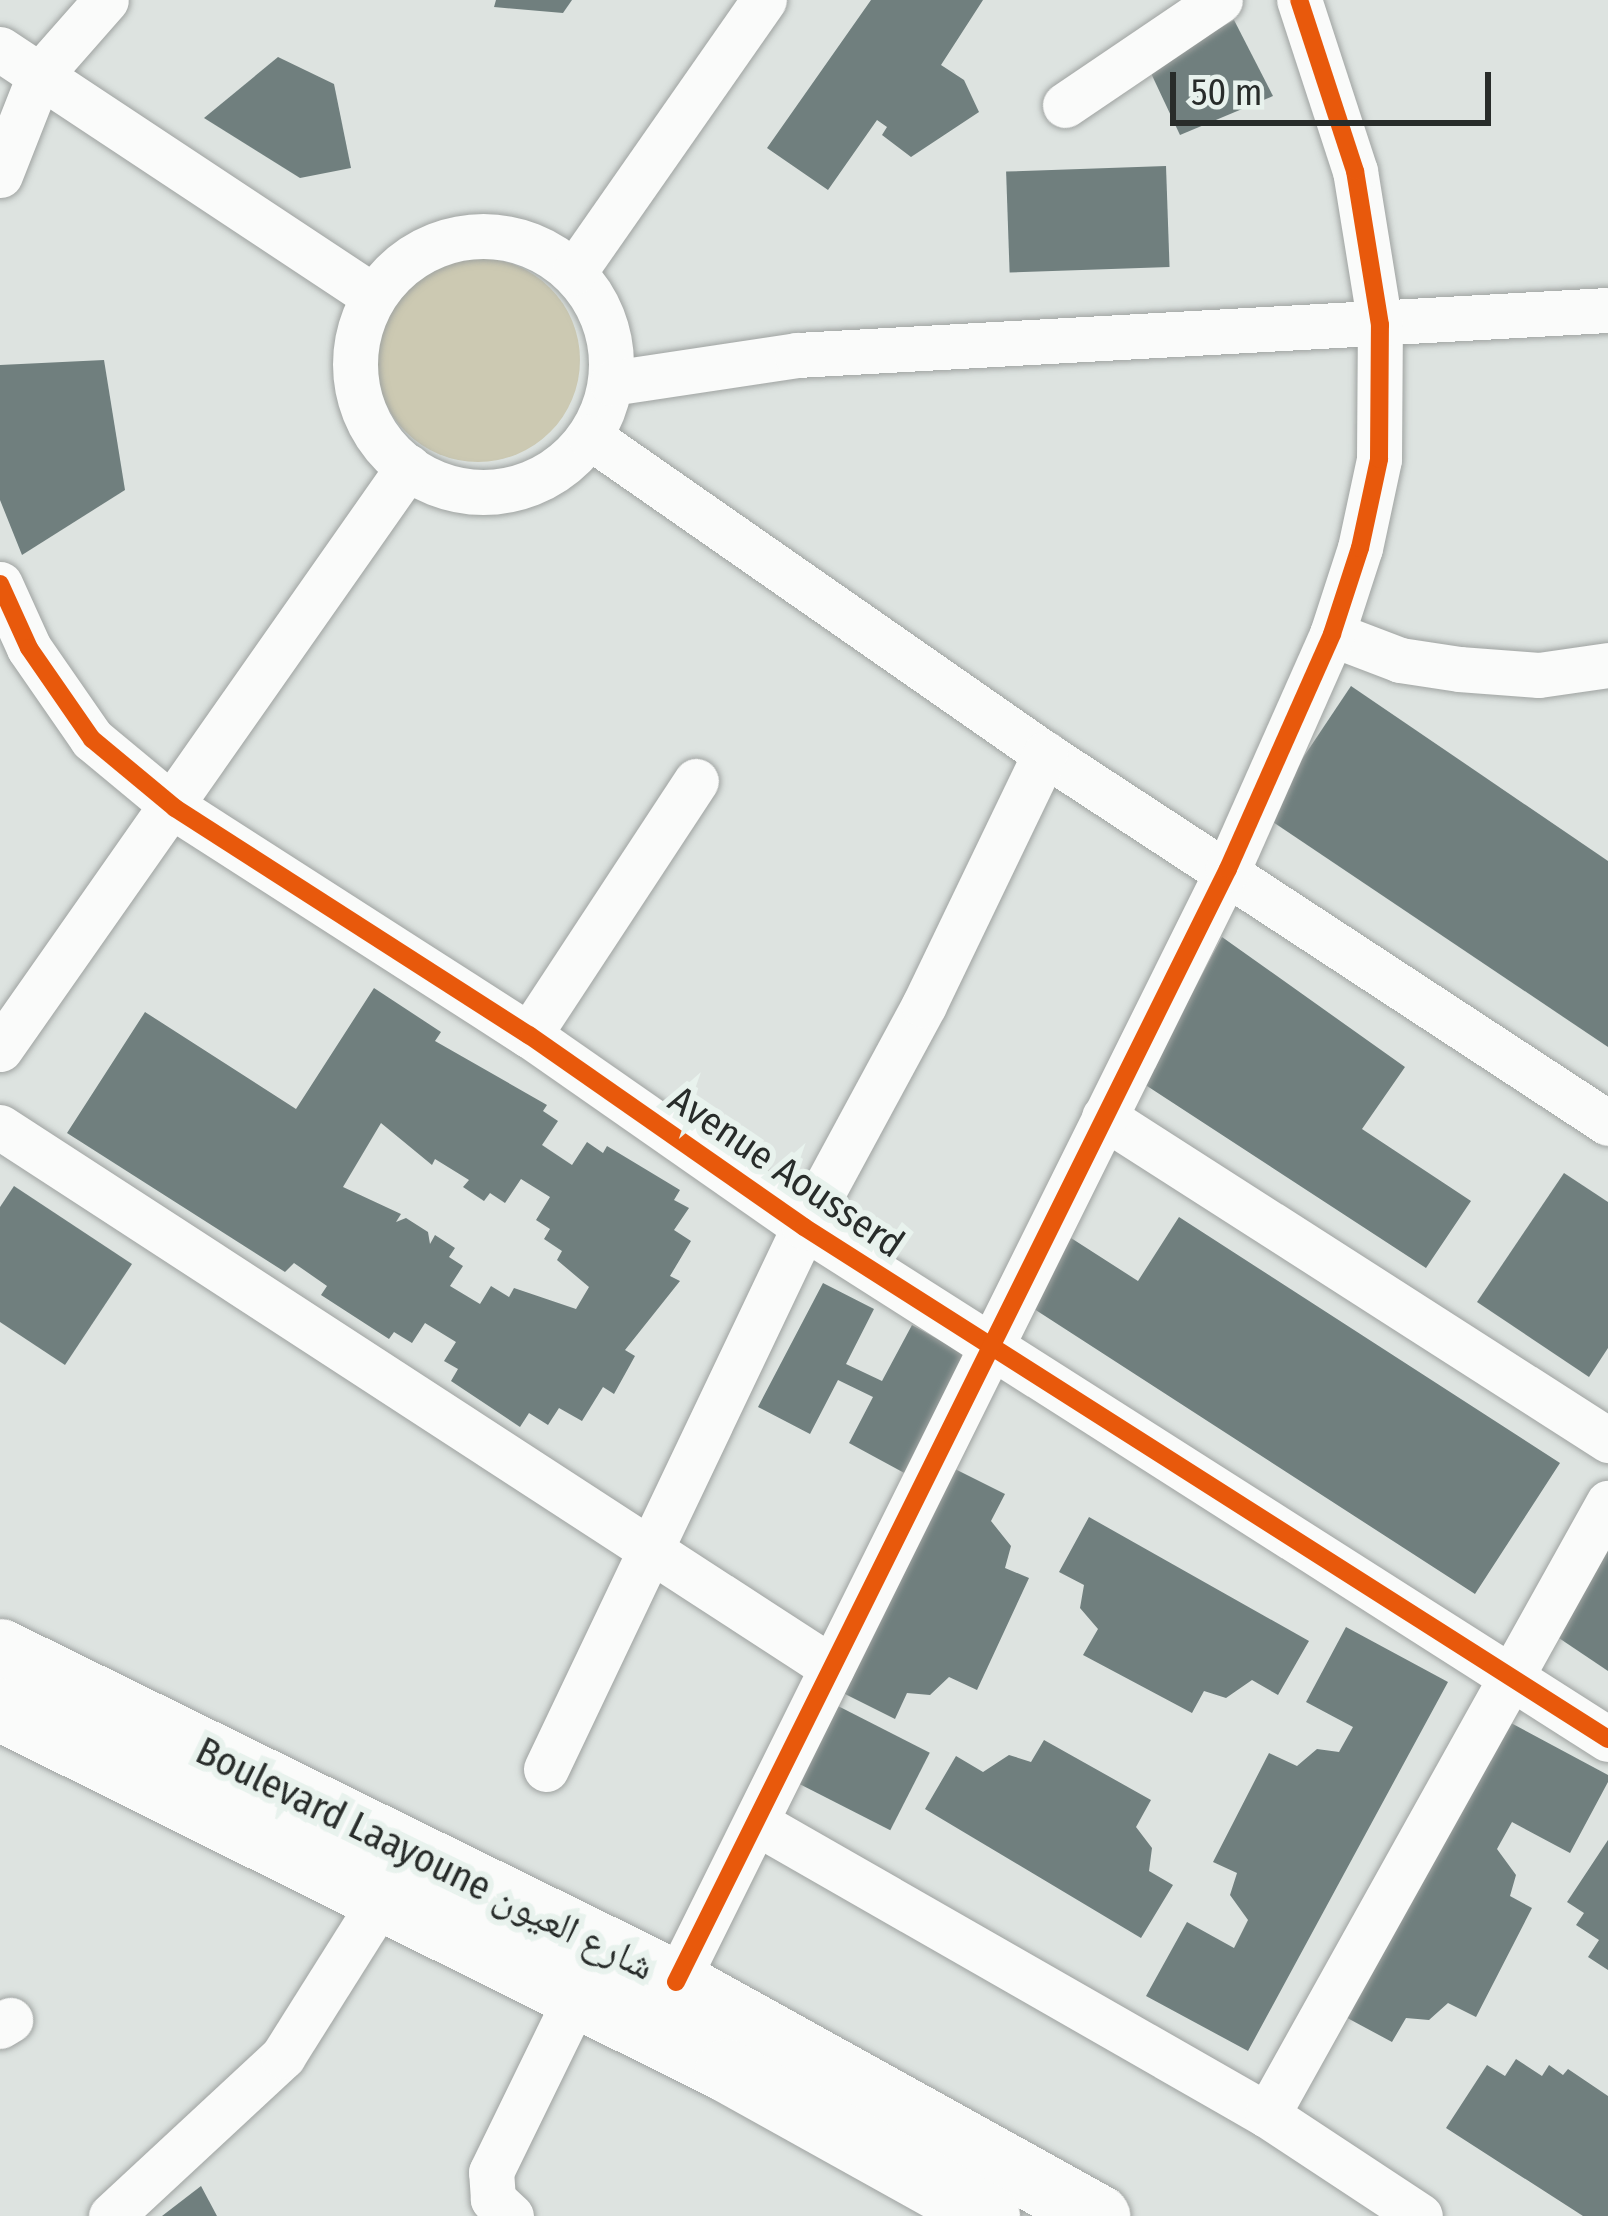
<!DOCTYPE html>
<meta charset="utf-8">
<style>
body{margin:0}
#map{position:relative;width:1608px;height:2216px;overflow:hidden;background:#dde3e0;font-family:"Fira Sans Condensed","Noto Naskh Arabic",sans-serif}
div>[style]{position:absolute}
.green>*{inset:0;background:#ccc9b2}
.round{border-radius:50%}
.building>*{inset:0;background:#707f7e;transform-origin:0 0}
.roads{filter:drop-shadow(0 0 3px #9fa3a1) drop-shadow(0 0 3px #9fa3a1)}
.street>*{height:45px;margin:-22.5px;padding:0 22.5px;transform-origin:22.5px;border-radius:22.5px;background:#fafbfa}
.street>.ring{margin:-22.5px;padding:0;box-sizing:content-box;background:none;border:45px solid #fafbfa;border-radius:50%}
.secondary>*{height:63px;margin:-31.5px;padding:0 31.5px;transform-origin:31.5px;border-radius:31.5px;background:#fafbfa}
.cycleway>*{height:18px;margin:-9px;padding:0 9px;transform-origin:9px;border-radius:9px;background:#e8590c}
span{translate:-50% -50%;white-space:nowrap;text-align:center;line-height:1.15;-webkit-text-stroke:12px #e8f2ed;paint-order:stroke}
.street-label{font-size:39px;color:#282c2a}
.scale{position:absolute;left:1170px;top:72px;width:321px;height:54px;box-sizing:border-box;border:6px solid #282c2a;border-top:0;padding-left:15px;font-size:36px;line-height:42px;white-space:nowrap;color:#282c2a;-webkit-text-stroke:9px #e8f2ed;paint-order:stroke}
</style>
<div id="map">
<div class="green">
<div class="round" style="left:376px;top:258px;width:204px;height:204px"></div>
</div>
<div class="building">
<div style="clip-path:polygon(496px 0,572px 0,563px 13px,494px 7px)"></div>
<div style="clip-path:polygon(871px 0,983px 0,941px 65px,964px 80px,979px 112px,911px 157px,882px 135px,887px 127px,877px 120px,828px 190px,767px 148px)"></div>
<div style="clip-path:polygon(1234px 20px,1273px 96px,1180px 135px,1149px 69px)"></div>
<div style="clip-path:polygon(278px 57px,334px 84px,351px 168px,300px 178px,204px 118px)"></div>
<div style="left:1166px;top:166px;width:101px;height:160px;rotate:88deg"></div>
<div style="clip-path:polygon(104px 360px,125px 490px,22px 555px,0 500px,0 365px)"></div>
<div style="clip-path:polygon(1351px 686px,1608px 861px,1608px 1047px,1264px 816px)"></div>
<div style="clip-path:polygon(1222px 937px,1405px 1067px,1362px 1129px,1471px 1201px,1426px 1268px,1144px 1084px)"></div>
<div style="clip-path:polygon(evenodd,374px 988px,441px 1032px,435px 1041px,547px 1105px,543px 1111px,558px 1121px,542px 1145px,572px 1165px,587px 1142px,603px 1153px,607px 1146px,680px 1190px,674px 1200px,689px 1208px,674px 1230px,691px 1241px,670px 1276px,680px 1281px,625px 1350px,635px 1356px,614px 1394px,603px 1387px,582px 1421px,559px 1408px,548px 1425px,529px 1413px,520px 1427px,451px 1381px,458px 1369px,444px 1361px,456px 1342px,425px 1323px,412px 1343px,394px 1332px,389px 1339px,321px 1295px,327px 1286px,294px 1263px,285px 1272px,67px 1133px,145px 1012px,296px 1109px,374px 988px,381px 1123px,432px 1165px,435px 1159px,469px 1180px,463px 1187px,484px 1201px,490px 1193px,505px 1203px,521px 1179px,550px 1197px,536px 1220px,550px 1229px,544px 1239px,562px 1251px,557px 1260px,589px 1287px,576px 1309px,514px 1288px,509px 1297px,491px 1286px,480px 1304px,450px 1286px,463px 1266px,449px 1257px,455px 1248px,435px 1235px,430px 1244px,428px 1232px,406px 1218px,396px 1222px,401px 1214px,343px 1187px,381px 1123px)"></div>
<div style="clip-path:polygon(1564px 1173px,1608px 1202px,1608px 1348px,1589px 1377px,1477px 1302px)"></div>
<div style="clip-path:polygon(14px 1186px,132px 1264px,65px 1365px,0 1322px,0 1207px)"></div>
<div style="clip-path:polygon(1179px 1217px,1560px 1463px,1475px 1594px,1028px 1305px,1071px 1238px,1138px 1281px)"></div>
<div style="clip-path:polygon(823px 1283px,874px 1309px,846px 1364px,882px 1381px,912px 1325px,972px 1358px,908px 1475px,849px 1443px,873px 1397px,838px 1380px,810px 1434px,758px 1407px)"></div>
<div style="clip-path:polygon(949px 1466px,1005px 1494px,991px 1521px,1011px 1546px,1005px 1568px,1029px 1578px,977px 1690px,949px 1677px,930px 1695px,907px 1693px,895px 1719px,839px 1691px)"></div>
<div style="clip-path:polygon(1089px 1517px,1309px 1641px,1278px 1695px,1252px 1680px,1226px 1698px,1204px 1691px,1192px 1713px,1083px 1655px,1098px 1629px,1080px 1608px,1084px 1585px,1059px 1572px)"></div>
<div style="clip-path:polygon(1608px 1533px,1608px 1671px,1544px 1628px)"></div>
<div style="clip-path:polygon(1346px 1627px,1448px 1682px,1248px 2051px,1146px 1996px,1187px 1922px,1234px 1948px,1248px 1920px,1230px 1895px,1237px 1873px,1213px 1862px,1269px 1753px,1297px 1766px,1317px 1749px,1339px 1752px,1353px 1727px,1306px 1702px)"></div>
<div style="left:838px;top:1706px;width:103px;height:87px;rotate:27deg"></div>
<div style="clip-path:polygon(1498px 1716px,1608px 1775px,1608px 1782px,1570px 1853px,1512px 1822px,1497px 1849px,1516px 1875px,1510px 1896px,1532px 1908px,1476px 2017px,1448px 2003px,1429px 2020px,1406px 2018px,1392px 2042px,1338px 2013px)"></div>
<div style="clip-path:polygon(1044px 1740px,1151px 1800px,1136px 1827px,1152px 1848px,1149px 1871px,1173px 1885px,1141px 1938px,925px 1809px,956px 1756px,983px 1772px,1009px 1755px,1031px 1762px)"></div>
<div style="clip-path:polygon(1608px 1840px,1608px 1970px,1588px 1957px,1599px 1940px,1576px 1925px,1584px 1913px,1567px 1902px)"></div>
<div style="clip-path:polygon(1516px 2059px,1542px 2076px,1549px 2065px,1563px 2075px,1568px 2069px,1608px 2096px,1608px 2216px,1583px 2216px,1446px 2128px,1487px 2065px,1505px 2076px)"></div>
<div style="clip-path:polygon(201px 2186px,217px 2216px,162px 2216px)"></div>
</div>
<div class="roads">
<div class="street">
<div style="left:0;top:49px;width:447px;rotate:33.5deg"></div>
<div style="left:1065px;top:105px;width:187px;rotate:-34.1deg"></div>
<div style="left:0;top:175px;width:106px;rotate:-68.5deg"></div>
<div style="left:39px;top:76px;width:101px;rotate:-48.6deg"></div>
<div class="ring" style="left:355px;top:236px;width:211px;height:211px"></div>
<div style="left:574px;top:272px;width:332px;rotate:-55.1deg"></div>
<div style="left:612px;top:383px;width:187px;rotate:-8.6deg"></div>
<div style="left:797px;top:355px;width:812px;rotate:-3.18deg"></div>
<div style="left:590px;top:437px;width:555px;rotate:34.87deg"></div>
<div style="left:1045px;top:754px;width:673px;rotate:33.24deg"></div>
<div style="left:0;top:584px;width:70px;rotate:65.6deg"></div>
<div style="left:29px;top:648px;width:111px;rotate:55.3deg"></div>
<div style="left:92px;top:739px;width:108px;rotate:39.7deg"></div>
<div style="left:175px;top:808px;width:421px;rotate:32.7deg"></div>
<div style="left:529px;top:1035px;width:335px;rotate:34.9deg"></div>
<div style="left:804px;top:1227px;width:953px;rotate:32.49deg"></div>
<div style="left:1332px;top:634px;width:73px;rotate:20.9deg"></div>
<div style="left:1400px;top:660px;width:60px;rotate:8.7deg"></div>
<div style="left:1459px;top:669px;width:80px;rotate:4.3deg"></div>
<div style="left:1539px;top:675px;width:70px;rotate:-8.2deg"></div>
<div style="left:529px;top:1035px;width:304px;rotate:-56.7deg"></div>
<div style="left:0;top:1049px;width:711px;rotate:-54.97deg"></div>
<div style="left:1104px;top:1117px;width:599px;rotate:32.65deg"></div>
<div style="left:0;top:1127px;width:992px;rotate:33.03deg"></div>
<div style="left:546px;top:1769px;width:600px;rotate:-64.54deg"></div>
<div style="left:804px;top:1227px;width:252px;rotate:-61.6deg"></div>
<div style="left:924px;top:1005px;width:279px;rotate:-64.3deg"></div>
<div style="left:757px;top:1823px;width:588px;rotate:29.79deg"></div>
<div style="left:1267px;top:2115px;width:183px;rotate:33.4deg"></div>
<div style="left:676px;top:1982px;width:1242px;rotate:-63.62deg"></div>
<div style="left:1228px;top:869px;width:257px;rotate:-66.1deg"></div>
<div style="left:1332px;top:634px;width:90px;rotate:-72deg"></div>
<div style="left:1360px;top:548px;width:91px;rotate:-77.9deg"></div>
<div style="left:1379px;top:459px;width:134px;rotate:-89.6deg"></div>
<div style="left:1380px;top:325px;width:156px;rotate:-99.2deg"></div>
<div style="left:1355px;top:171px;width:180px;rotate:-108.1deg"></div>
<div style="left:0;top:2026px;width:12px;rotate:-31deg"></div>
<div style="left:1267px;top:2115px;width:701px;rotate:-60.87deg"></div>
<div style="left:111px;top:2216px;width:235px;rotate:-42.9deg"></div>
<div style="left:283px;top:2056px;width:186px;rotate:-57.8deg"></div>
<div style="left:511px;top:2216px;width:25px;rotate:-137deg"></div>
<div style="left:493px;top:2199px;width:27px;rotate:-94deg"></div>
<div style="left:491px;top:2172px;width:194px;rotate:-64deg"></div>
</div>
<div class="secondary">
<div style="left:0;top:1650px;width:753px;rotate:26.16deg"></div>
<div style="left:676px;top:1982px;width:483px;rotate:29deg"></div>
<div style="left:0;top:1709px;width:811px;rotate:26.44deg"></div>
<div style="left:726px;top:2070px;width:300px;rotate:29.1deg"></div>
</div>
</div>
<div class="cycleway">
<div style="left:0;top:584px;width:70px;rotate:65.6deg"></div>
<div style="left:29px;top:648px;width:111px;rotate:55.3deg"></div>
<div style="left:92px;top:739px;width:108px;rotate:39.7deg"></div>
<div style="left:175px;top:808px;width:421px;rotate:32.7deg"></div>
<div style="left:529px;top:1035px;width:335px;rotate:34.9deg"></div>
<div style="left:804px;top:1227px;width:953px;rotate:32.49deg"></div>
<div style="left:676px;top:1982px;width:1242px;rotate:-63.62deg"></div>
<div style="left:1228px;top:869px;width:257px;rotate:-66.1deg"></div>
<div style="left:1332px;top:634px;width:90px;rotate:-72deg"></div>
<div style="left:1360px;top:548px;width:91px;rotate:-77.9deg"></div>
<div style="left:1379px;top:459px;width:134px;rotate:-89.6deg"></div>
<div style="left:1380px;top:325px;width:156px;rotate:-99.2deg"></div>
<div style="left:1355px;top:171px;width:180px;rotate:-108.1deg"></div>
</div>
<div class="street-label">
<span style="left:786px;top:1172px;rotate:34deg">Avenue Aousserd</span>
<span style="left:425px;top:1859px;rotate:26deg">Boulevard Laayoune شارع العيون</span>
</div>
<div class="scale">50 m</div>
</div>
